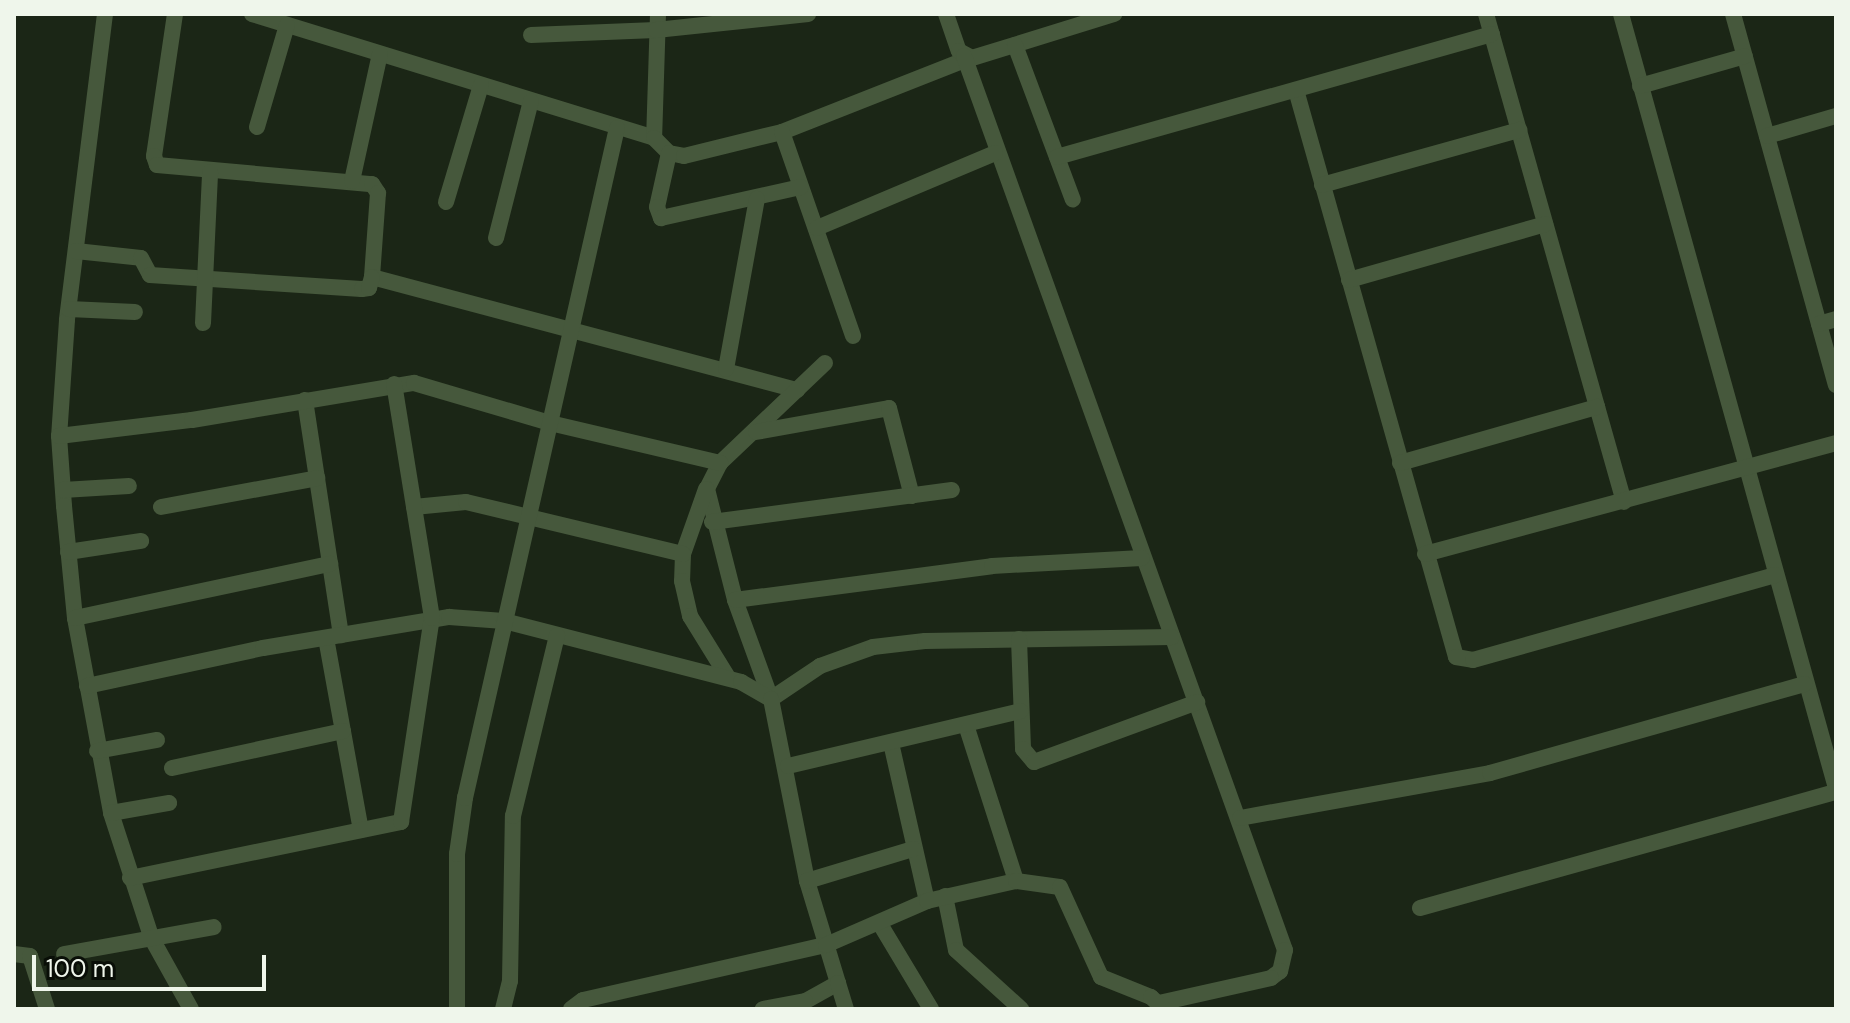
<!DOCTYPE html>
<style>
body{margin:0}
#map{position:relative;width:1850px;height:1023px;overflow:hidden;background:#1b2616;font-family:"DM Sans",sans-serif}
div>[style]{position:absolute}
.minor>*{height:16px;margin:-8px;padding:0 8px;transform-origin:8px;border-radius:8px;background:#46583c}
span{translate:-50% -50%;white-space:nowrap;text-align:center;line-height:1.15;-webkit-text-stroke:8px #090e07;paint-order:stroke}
.frame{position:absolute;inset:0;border:16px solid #eff6eb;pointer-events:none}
.scale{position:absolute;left:32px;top:955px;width:234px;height:36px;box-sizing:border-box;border:4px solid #eff6eb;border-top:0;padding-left:10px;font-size:24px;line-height:28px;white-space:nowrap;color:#eff6eb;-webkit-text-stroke:6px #090e07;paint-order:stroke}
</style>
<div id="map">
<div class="minor">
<div style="left:105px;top:14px;width:308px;rotate:97.1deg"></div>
<div style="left:67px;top:320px;width:116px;rotate:93.9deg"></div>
<div style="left:59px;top:436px;width:70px;rotate:85.9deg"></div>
<div style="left:64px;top:506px;width:113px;rotate:84.4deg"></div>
<div style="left:75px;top:618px;width:198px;rotate:79.5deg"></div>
<div style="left:111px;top:813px;width:133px;rotate:72deg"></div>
<div style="left:152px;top:939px;width:80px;rotate:60.9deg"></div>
<div style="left:175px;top:14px;width:144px;rotate:98.4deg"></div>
<div style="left:154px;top:156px;width:9px;rotate:72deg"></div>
<div style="left:157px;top:165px;width:216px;rotate:5.1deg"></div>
<div style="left:372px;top:184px;width:11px;rotate:56deg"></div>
<div style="left:378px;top:193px;width:84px;rotate:94.1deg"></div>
<div style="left:372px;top:277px;width:440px;rotate:14.9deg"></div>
<div style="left:252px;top:14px;width:421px;rotate:17.1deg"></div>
<div style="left:658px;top:14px;width:124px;rotate:91.8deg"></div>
<div style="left:654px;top:138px;width:21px;rotate:45deg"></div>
<div style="left:669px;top:153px;width:15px;rotate:11deg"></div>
<div style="left:684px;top:156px;width:101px;rotate:-13.8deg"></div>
<div style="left:782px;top:132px;width:197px;rotate:-21.5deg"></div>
<div style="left:946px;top:14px;width:39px;rotate:71deg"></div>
<div style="left:959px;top:51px;width:15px;rotate:28deg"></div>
<div style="left:972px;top:58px;width:149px;rotate:-17.2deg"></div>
<div style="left:1486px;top:14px;width:507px;rotate:74.21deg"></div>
<div style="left:1621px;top:14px;width:803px;rotate:74.48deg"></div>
<div style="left:1733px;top:14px;width:385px;rotate:74.5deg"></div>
<div style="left:531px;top:35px;width:125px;rotate:-2.3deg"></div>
<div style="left:656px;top:30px;width:153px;rotate:-6deg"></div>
<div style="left:1015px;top:45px;width:165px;rotate:69.5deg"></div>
<div style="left:964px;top:56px;width:950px;rotate:70.25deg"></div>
<div style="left:1285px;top:950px;width:22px;rotate:103deg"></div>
<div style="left:1280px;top:971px;width:11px;rotate:142deg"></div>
<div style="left:1271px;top:978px;width:115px;rotate:167.4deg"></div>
<div style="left:1640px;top:86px;width:109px;rotate:-15.9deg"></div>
<div style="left:1296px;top:90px;width:589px;rotate:74.24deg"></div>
<div style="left:1456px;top:657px;width:17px;rotate:10deg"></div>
<div style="left:1473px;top:660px;width:314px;rotate:-15.7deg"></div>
<div style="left:257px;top:127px;width:106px;rotate:-73.6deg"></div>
<div style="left:782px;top:132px;width:216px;rotate:70.8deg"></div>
<div style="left:1767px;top:136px;width:72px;rotate:-16.2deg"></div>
<div style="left:669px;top:153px;width:55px;rotate:102.5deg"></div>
<div style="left:657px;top:207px;width:12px;rotate:70deg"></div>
<div style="left:661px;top:218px;width:143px;rotate:-12.5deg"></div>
<div style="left:1057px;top:157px;width:452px;rotate:-15.8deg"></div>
<div style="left:352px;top:181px;width:130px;rotate:-77.6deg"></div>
<div style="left:1322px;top:185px;width:205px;rotate:-15.6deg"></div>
<div style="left:446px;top:202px;width:122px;rotate:-73.3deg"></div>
<div style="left:817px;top:228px;width:193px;rotate:-22.8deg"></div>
<div style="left:496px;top:238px;width:141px;rotate:-75.7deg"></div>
<div style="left:76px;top:251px;width:65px;rotate:6.1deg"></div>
<div style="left:141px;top:258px;width:19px;rotate:62deg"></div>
<div style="left:150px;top:275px;width:212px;rotate:3.8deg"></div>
<div style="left:362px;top:289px;width:7px;rotate:-8deg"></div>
<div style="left:369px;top:288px;width:11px;rotate:-75deg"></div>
<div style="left:1349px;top:280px;width:204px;rotate:-15.9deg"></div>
<div style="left:69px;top:309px;width:66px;rotate:2.6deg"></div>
<div style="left:203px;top:323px;width:151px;rotate:-87.3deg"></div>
<div style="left:1819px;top:324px;width:18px;rotate:-16deg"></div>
<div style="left:825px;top:363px;width:145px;rotate:136.4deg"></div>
<div style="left:720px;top:463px;width:29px;rotate:117deg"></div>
<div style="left:707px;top:489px;width:114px;rotate:75.8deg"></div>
<div style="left:735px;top:600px;width:105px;rotate:70deg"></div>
<div style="left:771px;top:699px;width:59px;rotate:-34deg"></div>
<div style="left:820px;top:666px;width:56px;rotate:-19.7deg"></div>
<div style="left:873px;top:647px;width:52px;rotate:-6.6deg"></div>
<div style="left:925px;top:641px;width:247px;rotate:-0.9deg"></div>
<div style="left:726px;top:369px;width:173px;rotate:-79.7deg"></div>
<div style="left:305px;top:400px;width:238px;rotate:81.3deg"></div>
<div style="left:756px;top:432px;width:135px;rotate:-10.2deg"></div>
<div style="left:889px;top:408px;width:91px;rotate:75.4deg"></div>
<div style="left:59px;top:436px;width:134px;rotate:-6.9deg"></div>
<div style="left:192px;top:420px;width:225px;rotate:-9.5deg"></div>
<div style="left:414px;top:383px;width:142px;rotate:16.4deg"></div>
<div style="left:550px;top:423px;width:175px;rotate:13.2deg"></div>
<div style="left:1400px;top:463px;width:205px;rotate:-15.9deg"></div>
<div style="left:706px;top:489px;width:69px;rotate:109.5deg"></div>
<div style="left:683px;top:554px;width:27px;rotate:92deg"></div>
<div style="left:682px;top:581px;width:36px;rotate:77deg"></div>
<div style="left:690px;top:616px;width:70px;rotate:58.3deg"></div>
<div style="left:63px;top:490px;width:66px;rotate:-3.5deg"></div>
<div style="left:161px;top:507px;width:159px;rotate:-10.5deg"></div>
<div style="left:414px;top:507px;width:52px;rotate:-5.5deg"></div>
<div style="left:466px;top:502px;width:223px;rotate:13.5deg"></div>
<div style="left:712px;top:522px;width:242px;rotate:-7.6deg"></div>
<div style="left:68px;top:552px;width:74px;rotate:-8.6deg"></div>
<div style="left:1425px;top:554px;width:426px;rotate:-15.1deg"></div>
<div style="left:735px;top:600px;width:259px;rotate:-7.5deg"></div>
<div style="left:992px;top:566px;width:150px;rotate:-3.1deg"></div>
<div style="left:75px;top:618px;width:261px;rotate:-12deg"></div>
<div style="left:326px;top:638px;width:195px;rotate:79.7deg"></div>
<div style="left:1019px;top:639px;width:110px;rotate:87.9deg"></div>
<div style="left:1023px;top:749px;width:17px;rotate:50deg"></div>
<div style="left:1034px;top:762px;width:174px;rotate:-20.2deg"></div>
<div style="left:87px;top:686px;width:180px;rotate:-12.2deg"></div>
<div style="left:263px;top:648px;width:189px;rotate:-9.5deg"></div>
<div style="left:449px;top:617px;width:55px;rotate:4.2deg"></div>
<div style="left:504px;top:621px;width:245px;rotate:14.4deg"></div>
<div style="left:741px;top:682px;width:34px;rotate:30deg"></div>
<div style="left:771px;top:699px;width:186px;rotate:78.8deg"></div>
<div style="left:807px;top:881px;width:107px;rotate:73.1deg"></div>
<div style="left:838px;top:983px;width:38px;rotate:151deg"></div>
<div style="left:805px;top:1001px;width:43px;rotate:169.2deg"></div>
<div style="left:966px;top:725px;width:164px;rotate:72.2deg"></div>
<div style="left:891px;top:743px;width:162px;rotate:77.2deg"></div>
<div style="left:97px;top:751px;width:61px;rotate:-10.4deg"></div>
<div style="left:788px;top:766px;width:239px;rotate:-13.3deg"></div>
<div style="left:172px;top:768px;width:175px;rotate:-12.2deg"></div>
<div style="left:111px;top:813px;width:59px;rotate:-9.8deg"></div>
<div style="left:1240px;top:818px;width:254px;rotate:-10.2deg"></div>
<div style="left:1490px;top:773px;width:327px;rotate:-15.8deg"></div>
<div style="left:130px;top:878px;width:277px;rotate:-11.7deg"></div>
<div style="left:401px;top:822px;width:206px;rotate:-81.4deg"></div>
<div style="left:432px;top:618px;width:237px;rotate:-99.2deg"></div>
<div style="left:807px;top:881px;width:111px;rotate:-16.8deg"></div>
<div style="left:945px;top:896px;width:55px;rotate:78.5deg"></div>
<div style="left:956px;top:950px;width:88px;rotate:42.2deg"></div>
<div style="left:1420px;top:908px;width:432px;rotate:-15.6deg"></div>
<div style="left:880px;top:924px;width:99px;rotate:59deg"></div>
<div style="left:14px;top:954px;width:16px;rotate:7deg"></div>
<div style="left:30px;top:956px;width:56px;rotate:72.2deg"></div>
<div style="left:64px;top:954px;width:152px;rotate:-10.2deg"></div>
<div style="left:838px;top:983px;width:27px;rotate:73deg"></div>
<div style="left:457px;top:1009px;width:155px;rotate:-90deg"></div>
<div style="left:457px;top:854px;width:57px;rotate:-81.9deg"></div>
<div style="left:465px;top:798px;width:687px;rotate:-77.22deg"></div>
<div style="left:503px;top:1009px;width:29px;rotate:-76deg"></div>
<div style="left:510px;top:981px;width:165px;rotate:-89deg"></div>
<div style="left:513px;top:816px;width:186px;rotate:-76.3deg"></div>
<div style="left:571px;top:1009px;width:15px;rotate:-37deg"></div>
<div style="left:583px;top:1000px;width:249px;rotate:-12.8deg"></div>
<div style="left:826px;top:945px;width:110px;rotate:-23.5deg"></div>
<div style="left:927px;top:901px;width:91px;rotate:-12.7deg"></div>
<div style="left:1016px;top:881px;width:44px;rotate:7.8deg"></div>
<div style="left:1060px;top:887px;width:99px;rotate:65.5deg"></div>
<div style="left:1101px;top:977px;width:54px;rotate:21.8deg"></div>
<div style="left:1151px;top:997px;width:18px;rotate:43deg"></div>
</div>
<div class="frame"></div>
<div class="scale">100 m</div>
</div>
